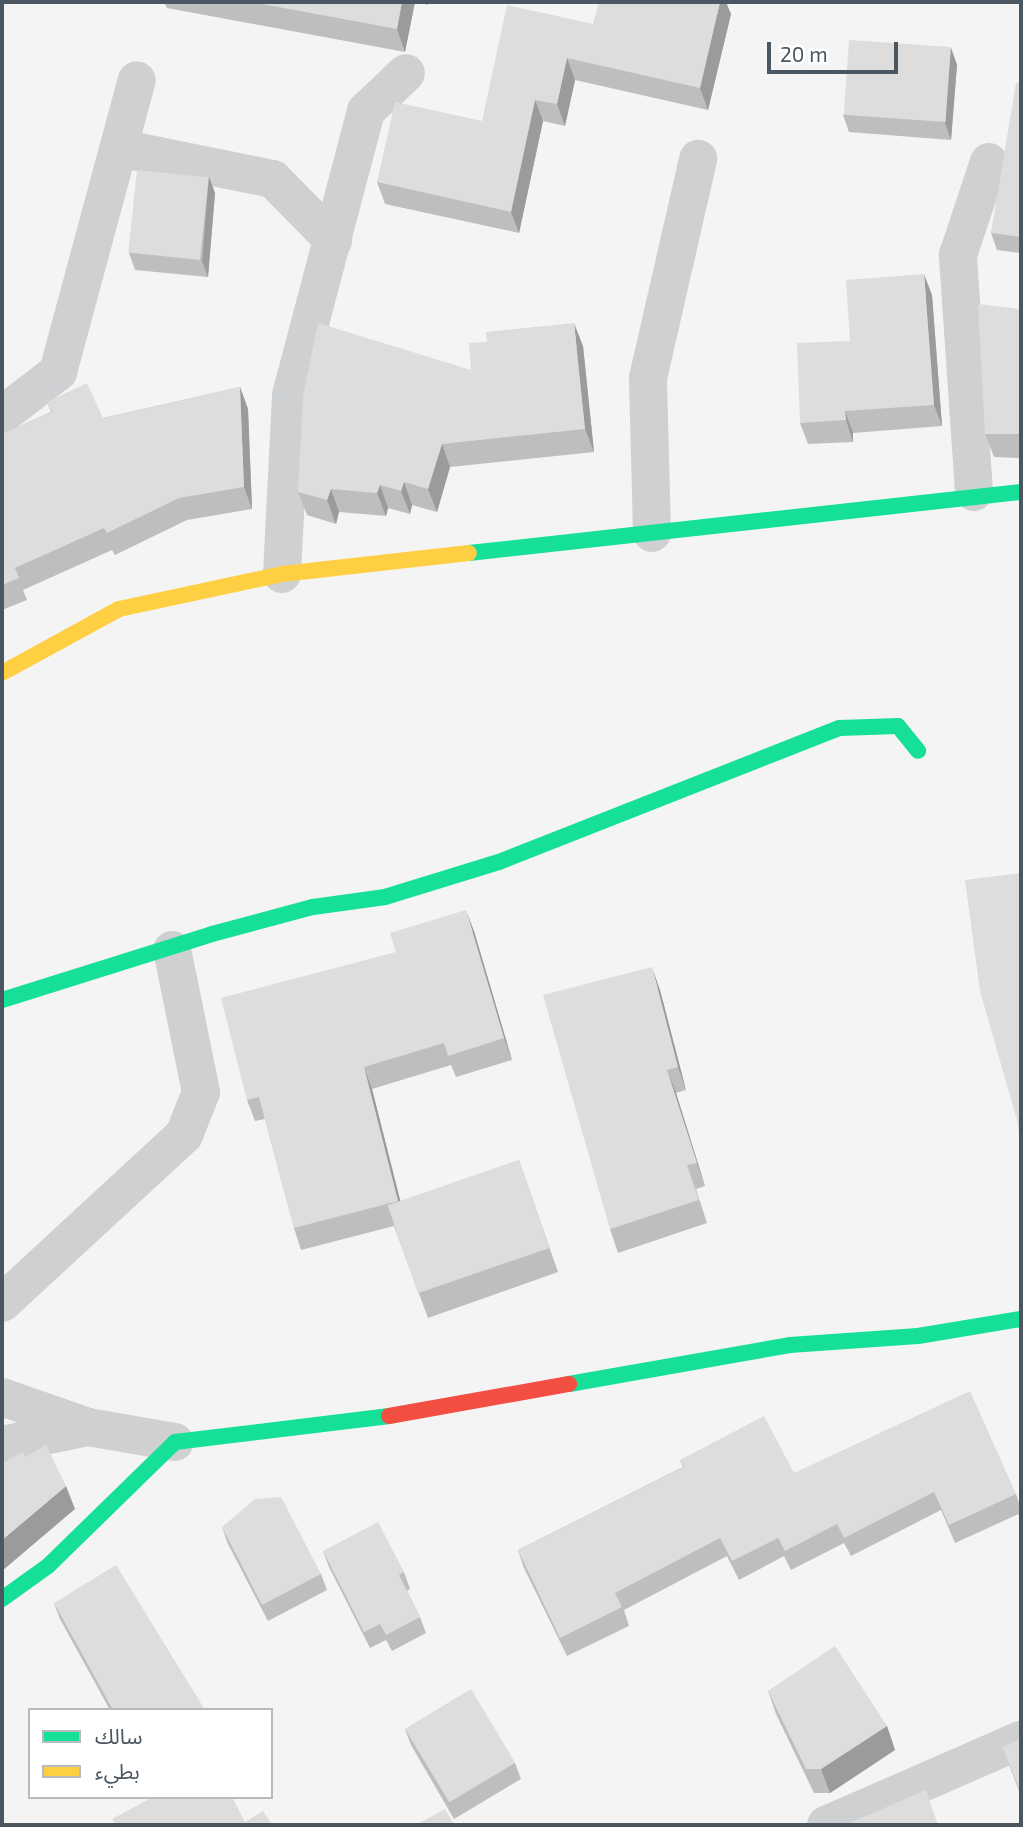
<!DOCTYPE html>
<meta charset="utf-8">
<style>
body{margin:0}
#map{position:relative;width:1023px;height:1827px;overflow:hidden;background:#f4f4f4;font-family:"Exo 2","Noto Sans Arabic",sans-serif}
div>[style]{position:absolute}
.street>*{height:38px;margin:-19px;padding:0 19px;transform-origin:19px;border-radius:19px;background:#ced0d2}
.fast>*{height:16px;margin:-8px;padding:0 8px;transform-origin:8px;border-radius:8px;background:#16e098}
.slow>*{height:16px;margin:-8px;padding:0 8px;transform-origin:8px;border-radius:8px;background:#ffcf43}
.jam>*{height:16px;margin:-8px;padding:0 8px;transform-origin:8px;border-radius:8px;background:#f24e42}
.wall>*{inset:0;background:#bebebf}
.shaded-wall>*{inset:0;background:#9b9b9b}
.building>*{inset:0;background:#ddddde;transform-origin:0 0}
span{translate:-50% -50%;white-space:nowrap;text-align:center;line-height:1.15;-webkit-text-stroke:6px #fff;paint-order:stroke}
.frame{position:absolute;inset:0;border:4px solid #4a5661;pointer-events:none}
.legend{position:absolute;left:28px;top:1708px;width:245px;height:91px;box-sizing:border-box;background:#fff;border:2px solid #b7bbc0;margin:0;padding:9px 12px;list-style:none;font-size:21px;color:#4a5661}
.legend li{display:flex;align-items:center;gap:14px;height:35px}
.legend b{width:35px;border:2px solid #b7bbc0}
.scale{position:absolute;left:767px;top:42px;width:131px;height:32px;box-sizing:border-box;border:4px solid #4a5661;border-top:0;padding-left:9px;font-size:21px;line-height:24px;white-space:nowrap;color:#4a5661;-webkit-text-stroke:5px #fff;paint-order:stroke}
</style>
<div id="map">
<div class="street">
<div style="left:119px;top:148px;width:157px;rotate:11.4deg"></div>
<div style="left:273px;top:179px;width:86px;rotate:45.5deg"></div>
<div style="left:2px;top:415px;width:71px;rotate:-37.5deg"></div>
<div style="left:58px;top:372px;width:302px;rotate:-74.9deg"></div>
<div style="left:974px;top:492px;width:238px;rotate:-93.9deg"></div>
<div style="left:958px;top:255px;width:98px;rotate:-71.6deg"></div>
<div style="left:652px;top:533px;width:155px;rotate:-91.5deg"></div>
<div style="left:648px;top:378px;width:225px;rotate:-77.1deg"></div>
<div style="left:282px;top:574px;width:179px;rotate:-87.1deg"></div>
<div style="left:291px;top:395px;width:294px;rotate:-75.2deg"></div>
<div style="left:366px;top:111px;width:55px;rotate:-43.5deg"></div>
<div style="left:2px;top:1303px;width:248px;rotate:-42.7deg"></div>
<div style="left:184px;top:1135px;width:46px;rotate:-68.4deg"></div>
<div style="left:201px;top:1092px;width:145px;rotate:-101.5deg"></div>
<div style="left:2px;top:1397px;width:91px;rotate:19.2deg"></div>
<div style="left:2px;top:1445px;width:88px;rotate:-11.8deg"></div>
<div style="left:88px;top:1427px;width:88px;rotate:9.8deg"></div>
<div style="left:826px;top:1825px;width:213px;rotate:-23.6deg"></div>
</div>
<div class="fast">
<div style="left:469px;top:553px;width:555px;rotate:-6.31deg"></div>
<div style="left:2px;top:1000px;width:220px;rotate:-17.4deg"></div>
<div style="left:212px;top:934px;width:105px;rotate:-15deg"></div>
<div style="left:313px;top:907px;width:73px;rotate:-7.9deg"></div>
<div style="left:385px;top:897px;width:119px;rotate:-17.1deg"></div>
<div style="left:499px;top:862px;width:365px;rotate:-21.5deg"></div>
<div style="left:839px;top:728px;width:59px;rotate:-1.9deg"></div>
<div style="left:898px;top:726px;width:32px;rotate:51deg"></div>
<div style="left:569px;top:1384px;width:224px;rotate:-10deg"></div>
<div style="left:790px;top:1345px;width:128px;rotate:-4deg"></div>
<div style="left:918px;top:1336px;width:104px;rotate:-9.4deg"></div>
<div style="left:2px;top:1599px;width:57px;rotate:-35.7deg"></div>
<div style="left:48px;top:1566px;width:177px;rotate:-44.3deg"></div>
<div style="left:175px;top:1442px;width:216px;rotate:-6.9deg"></div>
</div>
<div class="slow">
<div style="left:2px;top:673px;width:133px;rotate:-28.7deg"></div>
<div style="left:119px;top:609px;width:167px;rotate:-12.1deg"></div>
<div style="left:282px;top:574px;width:188px;rotate:-6.4deg"></div>
</div>
<div class="jam">
<div style="left:389px;top:1416px;width:183px;rotate:-10.1deg"></div>
</div>
<div class="wall">
<div style="clip-path:polygon(164px 2px,429px 2px,428px 5px,415px 2px,405px 52px,167px 8px)"></div>
<div style="clip-path:polygon(731px 14px,708px 110px,575px 80px,565px 126px,543px 121px,519px 233px,385px 204px,377px 182px,482px 121px,593px 24px)"></div>
<div style="clip-path:polygon(951px 48px,957px 65px,951px 140px,849px 132px,843px 115px)"></div>
<div style="clip-path:polygon(1021px 84px,1021px 253px,997px 250px,991px 233px)"></div>
<div style="clip-path:polygon(209px 177px,215px 193px,208px 277px,135px 270px,129px 253px)"></div>
<div style="clip-path:polygon(932px 295px,942px 426px,853px 433px,853px 442px,808px 444px,800px 423px,850px 341px)"></div>
<div style="clip-path:polygon(1021px 309px,1021px 458px,994px 457px,985px 434px)"></div>
<div style="clip-path:polygon(583px 346px,594px 452px,450px 467px,437px 512px,412px 505px,410px 514px,388px 508px,386px 516px,339px 512px,336px 524px,307px 515px,298px 492px,471px 370px)"></div>
<div style="clip-path:polygon(240px 387px,248px 409px,252px 509px,187px 520px,115px 555px,112px 550px,23px 590px,27px 600px,2px 610px,2px 434px,51px 412px,47px 402px,103px 418px)"></div>
<div style="clip-path:polygon(474px 931px,512px 1060px,456px 1077px,451px 1065px,372px 1089px,400px 1202px,519px 1160px,558px 1272px,428px 1318px,394px 1226px,301px 1250px,294px 1228px,265px 1119px,255px 1121px,247px 1100px,396px 952px)"></div>
<div style="clip-path:polygon(660px 990px,686px 1090px,676px 1093px,705px 1186px,696px 1189px,707px 1223px,618px 1253px,610px 1229px)"></div>
<div style="clip-path:polygon(680px 1460px,794px 1473px,1016px 1494px,1021px 1509px,1021px 1513px,955px 1543px,941px 1510px,851px 1556px,844px 1543px,791px 1570px,784px 1556px,739px 1580px,727px 1556px,624px 1610px,629px 1626px,567px 1656px,524px 1568px,518px 1550px,683px 1467px)"></div>
<div style="clip-path:polygon(222px 1527px,321px 1574px,327px 1590px,268px 1621px,228px 1544px)"></div>
<div style="clip-path:polygon(323px 1551px,404px 1572px,410px 1589px,407px 1591px,420px 1617px,426px 1633px,392px 1651px,386px 1640px,370px 1648px,329px 1567px)"></div>
<div style="clip-path:polygon(54px 1603px,205px 1710px,110px 1710px,60px 1619px)"></div>
<div style="clip-path:polygon(768px 1691px,887px 1726px,895px 1750px,830px 1793px,814px 1793px,776px 1714px)"></div>
<div style="clip-path:polygon(405px 1729px,515px 1763px,521px 1779px,454px 1819px,411px 1745px)"></div>
<div style="clip-path:polygon(1021px 1738px,1021px 1796px,1002px 1747px)"></div>
</div>
<div class="shaded-wall">
<div style="clip-path:polygon(402px 2px,415px 2px,405px 52px,397px 29px)"></div>
<div style="clip-path:polygon(720px 2px,726px 2px,731px 14px,708px 110px,700px 88px)"></div>
<div style="clip-path:polygon(951px 48px,957px 65px,951px 140px,945px 123px)"></div>
<div style="clip-path:polygon(567px 58px,575px 80px,565px 126px,557px 104px)"></div>
<div style="clip-path:polygon(535px 100px,543px 121px,519px 233px,511px 212px)"></div>
<div style="clip-path:polygon(209px 177px,215px 193px,208px 277px,202px 261px)"></div>
<div style="clip-path:polygon(924px 274px,932px 295px,942px 426px,934px 405px)"></div>
<div style="clip-path:polygon(574px 323px,583px 346px,594px 452px,585px 429px)"></div>
<div style="clip-path:polygon(240px 387px,248px 409px,252px 509px,244px 487px)"></div>
<div style="clip-path:polygon(845px 411px,853px 433px,853px 442px,846px 420px)"></div>
<div style="clip-path:polygon(442px 444px,450px 467px,437px 512px,428px 489px)"></div>
<div style="clip-path:polygon(404px 482px,412px 505px,410px 514px,401px 491px)"></div>
<div style="clip-path:polygon(380px 485px,388px 508px,386px 516px,377px 493px)"></div>
<div style="clip-path:polygon(331px 489px,339px 512px,336px 524px,327px 500px)"></div>
<div style="clip-path:polygon(466px 910px,474px 931px,512px 1060px,504px 1038px)"></div>
<div style="clip-path:polygon(652px 967px,660px 990px,686px 1090px,678px 1067px)"></div>
<div style="clip-path:polygon(364px 1067px,372px 1089px,406px 1223px,398px 1201px)"></div>
<div style="clip-path:polygon(667px 1070px,676px 1093px,705px 1186px,697px 1163px)"></div>
<div style="clip-path:polygon(66px 1486px,75px 1509px,2px 1571px,2px 1540px)"></div>
<div style="clip-path:polygon(887px 1726px,895px 1750px,830px 1793px,821px 1769px)"></div>
</div>
<div class="building">
<div style="clip-path:polygon(251px 2px,402px 2px,397px 29px)"></div>
<div style="clip-path:polygon(599px 2px,720px 2px,700px 88px,567px 58px,557px 104px,535px 100px,511px 212px,377px 182px,395px 102px,482px 121px,507px 5px,593px 24px)"></div>
<div style="left:849px;top:40px;width:102px;height:75px;rotate:4deg"></div>
<div style="clip-path:polygon(1016px 83px,1021px 84px,1021px 237px,991px 233px)"></div>
<div style="left:137px;top:170px;width:72px;height:83px;rotate:6deg"></div>
<div style="clip-path:polygon(924px 274px,934px 405px,845px 411px,846px 420px,800px 423px,797px 343px,850px 341px,846px 280px)"></div>
<div style="clip-path:polygon(978px 304px,1021px 309px,1021px 434px,985px 434px)"></div>
<div style="clip-path:polygon(318px 323px,471px 370px,469px 343px,487px 342px,486px 332px,574px 323px,585px 429px,442px 444px,428px 489px,404px 482px,401px 491px,380px 485px,377px 493px,331px 489px,327px 500px,298px 492px,303px 396px)"></div>
<div style="clip-path:polygon(87px 383px,103px 418px,240px 387px,244px 487px,179px 498px,107px 533px,104px 528px,15px 568px,19px 578px,2px 585px,2px 434px,52px 412px,47px 402px)"></div>
<div style="clip-path:polygon(1021px 873px,1021px 1147px,1017px 1120px,980px 991px,965px 880px)"></div>
<div style="clip-path:polygon(466px 910px,504px 1038px,448px 1056px,444px 1043px,364px 1067px,398px 1201px,294px 1228px,259px 1097px,247px 1100px,221px 998px,396px 952px,390px 933px)"></div>
<div style="clip-path:polygon(652px 967px,678px 1067px,667px 1070px,697px 1163px,687px 1165px,699px 1200px,610px 1229px,543px 995px)"></div>
<div style="left:519px;top:1160px;width:93px;height:139px;rotate:71deg"></div>
<div style="clip-path:polygon(970px 1391px,1016px 1494px,949px 1525px,934px 1492px,844px 1538px,837px 1524px,785px 1551px,778px 1538px,732px 1561px,720px 1538px,615px 1593px,622px 1607px,560px 1638px,518px 1550px,684px 1467px,680px 1460px,764px 1416px,794px 1473px)"></div>
<div style="clip-path:polygon(46px 1445px,66px 1486px,2px 1540px,2px 1461px,3px 1463px,23px 1452px,25px 1457px)"></div>
<div style="clip-path:polygon(281px 1497px,321px 1574px,262px 1605px,222px 1527px,255px 1499px)"></div>
<div style="clip-path:polygon(378px 1522px,404px 1572px,399px 1575px,420px 1617px,386px 1635px,380px 1624px,364px 1632px,323px 1551px)"></div>
<div style="clip-path:polygon(116px 1565px,205px 1710px,113px 1710px,54px 1603px)"></div>
<div style="clip-path:polygon(835px 1646px,887px 1726px,821px 1769px,806px 1769px,768px 1691px)"></div>
<div style="left:471px;top:1689px;width:86px;height:77px;rotate:59deg"></div>
<div style="clip-path:polygon(1021px 1738px,1021px 1793px,1002px 1747px)"></div>
<div style="clip-path:polygon(926px 1790px,938px 1825px,845px 1825px)"></div>
<div style="clip-path:polygon(153px 1797px,232px 1797px,245px 1822px,263px 1811px,272px 1825px,116px 1825px,112px 1819px)"></div>
<div style="clip-path:polygon(445px 1809px,454px 1825px,416px 1825px)"></div>
</div>
<div class="frame"></div>
<ul class="legend">
<li><b style="height:9px;background:#16e098"></b>سالك</li>
<li><b style="height:9px;background:#ffcf43"></b>بطيء</li>
</ul>
<div class="scale">20 m</div>
</div>
